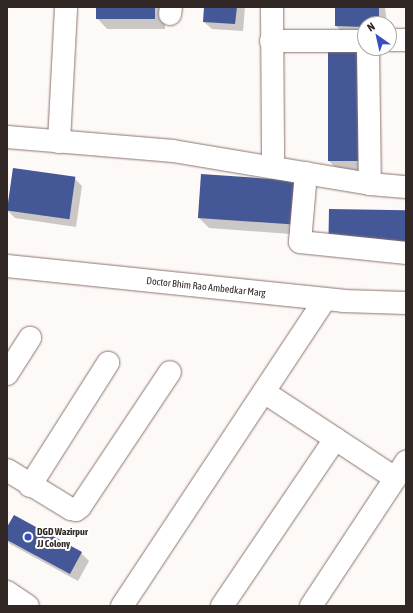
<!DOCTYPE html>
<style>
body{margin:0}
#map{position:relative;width:413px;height:613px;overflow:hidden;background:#fdf9f7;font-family:"Asap Condensed",sans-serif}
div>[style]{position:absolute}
.shadow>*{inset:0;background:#0003}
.building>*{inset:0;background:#445796;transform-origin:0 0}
.roads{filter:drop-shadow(0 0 1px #8b756f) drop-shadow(0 0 1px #8b756f)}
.street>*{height:22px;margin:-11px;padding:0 11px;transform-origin:11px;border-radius:11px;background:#fff}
.dots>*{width:11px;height:11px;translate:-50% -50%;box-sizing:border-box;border:2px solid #fff;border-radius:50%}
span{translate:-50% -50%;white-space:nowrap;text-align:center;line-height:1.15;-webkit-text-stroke:4px #fff;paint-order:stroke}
.street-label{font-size:10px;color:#312826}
.poi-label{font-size:10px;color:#312826;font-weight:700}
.left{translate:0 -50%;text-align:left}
.frame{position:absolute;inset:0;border:8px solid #312826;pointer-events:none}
.north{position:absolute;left:357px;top:16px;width:40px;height:40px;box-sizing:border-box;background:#fff;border:1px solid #ada9a8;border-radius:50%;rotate:326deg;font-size:11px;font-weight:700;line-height:16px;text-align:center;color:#312826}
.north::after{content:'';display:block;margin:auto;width:14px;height:18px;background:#384fc1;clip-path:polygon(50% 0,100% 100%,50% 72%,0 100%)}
</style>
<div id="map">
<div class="shadow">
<div style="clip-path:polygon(97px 7px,165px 7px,165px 29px,107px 29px,97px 18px)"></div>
<div style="clip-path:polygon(205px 7px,245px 7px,243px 31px,212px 29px,204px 22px)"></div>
<div style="clip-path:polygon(336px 7px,385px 7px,387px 24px,365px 24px,365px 34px,344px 34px,336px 26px)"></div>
<div style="clip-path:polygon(363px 46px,372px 171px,339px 171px,328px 160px)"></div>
<div style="clip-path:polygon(13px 169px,74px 178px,82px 186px,76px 227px,15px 218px,7px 210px)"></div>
<div style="clip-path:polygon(296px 182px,304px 235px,209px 228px,199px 218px)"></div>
<div style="clip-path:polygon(7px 529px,81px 553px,89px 561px,78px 581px,10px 544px,7px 541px)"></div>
</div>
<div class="building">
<div style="left:96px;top:7px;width:59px;height:12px"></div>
<div style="clip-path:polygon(204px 7px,237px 7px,235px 24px,203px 22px)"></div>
<div style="clip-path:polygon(335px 7px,379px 7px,379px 24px,365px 24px,365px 27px,335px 26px)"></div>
<div style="left:328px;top:45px;width:35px;height:116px"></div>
<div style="left:13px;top:168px;width:63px;height:43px;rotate:8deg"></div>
<div style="left:201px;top:174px;width:96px;height:44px;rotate:4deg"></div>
<div style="left:329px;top:209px;width:77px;height:33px;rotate:1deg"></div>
<div style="clip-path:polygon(14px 515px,82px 552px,70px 574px,7px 540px,7px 527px)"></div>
</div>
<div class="roads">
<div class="street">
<div style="left:272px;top:7px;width:160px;rotate:89.6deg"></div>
<div style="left:170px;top:14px;width:7px;rotate:-82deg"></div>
<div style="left:389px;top:40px;width:17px"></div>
<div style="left:271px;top:41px;width:94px"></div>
<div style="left:368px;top:48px;width:136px;rotate:89.2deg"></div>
<div style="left:7px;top:137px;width:167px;rotate:4.8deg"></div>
<div style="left:173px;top:151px;width:200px;rotate:9.5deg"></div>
<div style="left:370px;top:184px;width:36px;rotate:5deg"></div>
<div style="left:59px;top:142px;width:135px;rotate:-87deg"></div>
<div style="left:306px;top:173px;width:69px;rotate:95deg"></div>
<div style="left:300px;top:242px;width:107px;rotate:5.9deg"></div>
<div style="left:7px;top:266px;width:338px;rotate:5.9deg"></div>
<div style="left:343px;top:301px;width:63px;rotate:1.8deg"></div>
<div style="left:7px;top:374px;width:43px;rotate:-57.4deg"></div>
<div style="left:264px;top:392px;width:157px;rotate:33.3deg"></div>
<div style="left:7px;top:470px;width:75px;rotate:31.4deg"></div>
<div style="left:71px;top:509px;width:5px;rotate:11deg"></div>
<div style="left:76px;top:510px;width:5px;rotate:-37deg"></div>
<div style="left:80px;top:507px;width:162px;rotate:-56.3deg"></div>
<div style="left:30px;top:486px;width:146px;rotate:-57.6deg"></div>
<div style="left:7px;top:592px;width:25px;rotate:34deg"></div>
<div style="left:122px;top:606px;width:368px;rotate:-56.5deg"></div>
<div style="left:222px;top:606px;width:202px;rotate:-55.9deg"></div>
<div style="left:311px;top:606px;width:173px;rotate:-56.6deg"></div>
</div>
</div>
<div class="dots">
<div style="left:28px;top:537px;background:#384fc1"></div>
</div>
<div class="street-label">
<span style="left:206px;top:287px;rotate:6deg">Doctor Bhim Rao Ambedkar Marg</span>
</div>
<div class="poi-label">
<span class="left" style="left:37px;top:537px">DGD Wazirpur<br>JJ Colony</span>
</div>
<div class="frame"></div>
<div class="north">N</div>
</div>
